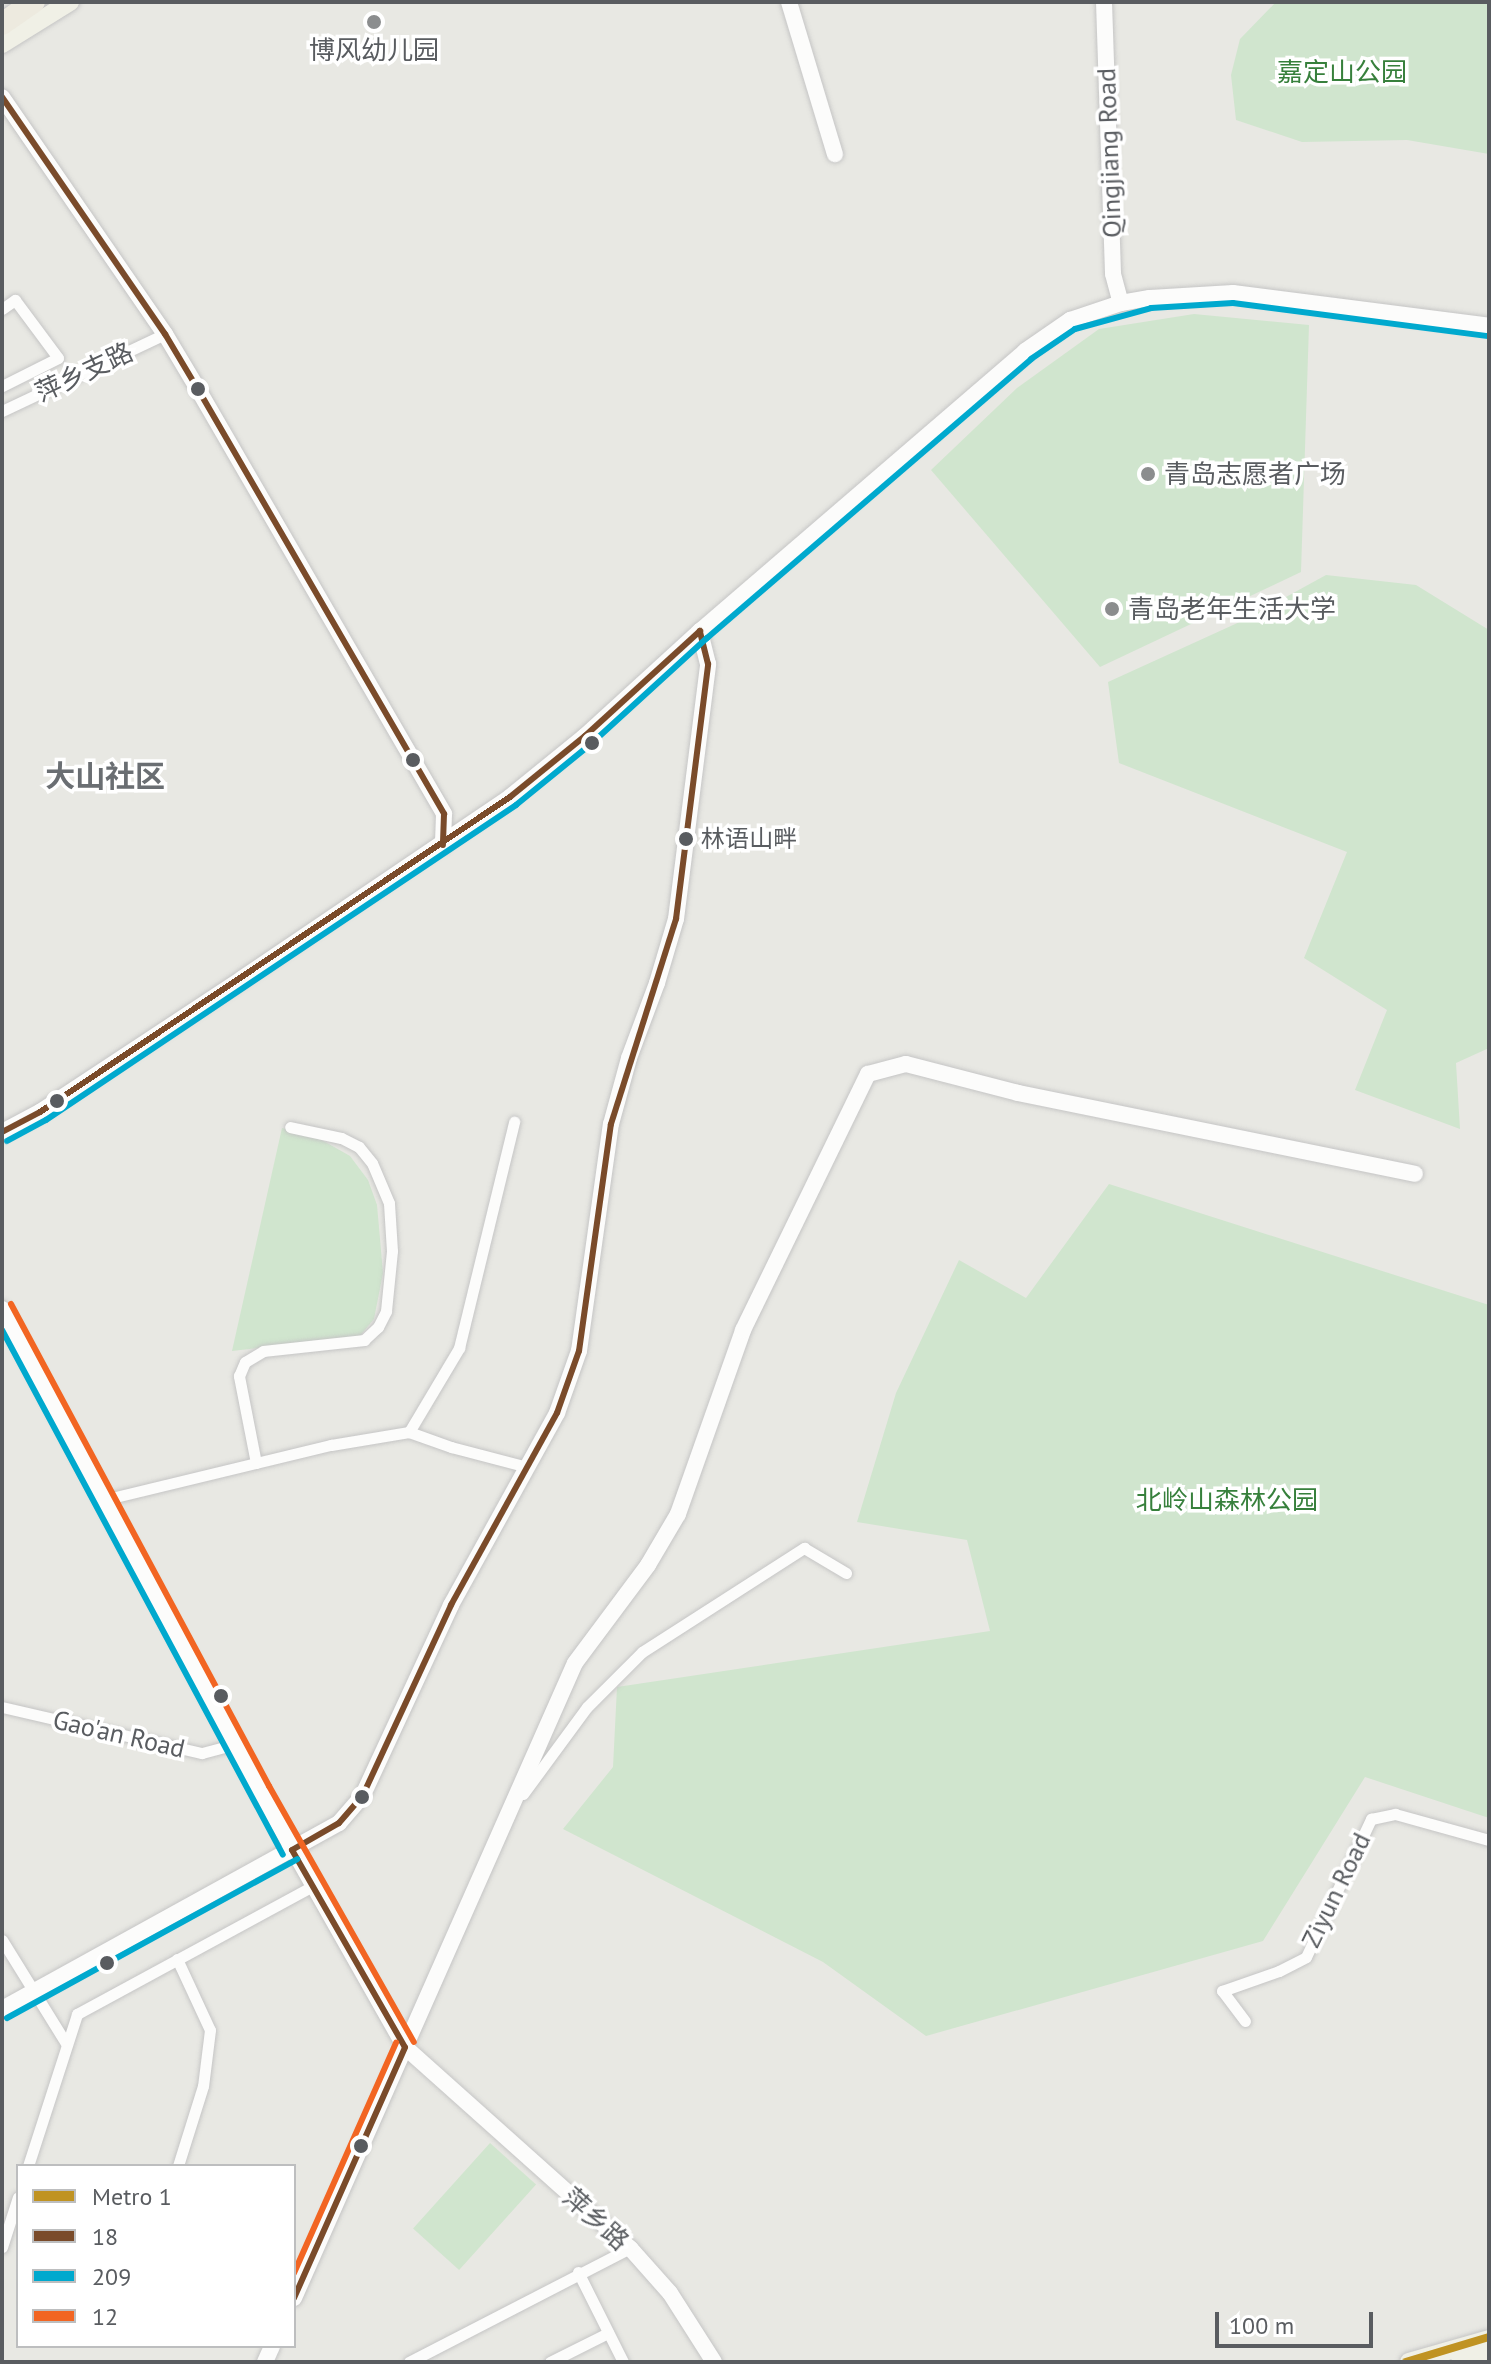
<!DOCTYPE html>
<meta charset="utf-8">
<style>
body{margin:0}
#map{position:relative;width:1491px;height:2364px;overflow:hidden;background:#e8e8e3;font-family:"PT Sans","Noto Sans SC",sans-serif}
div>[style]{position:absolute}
.green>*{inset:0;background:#d0e5ce;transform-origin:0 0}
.roads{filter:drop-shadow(0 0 2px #c5c5c5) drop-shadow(0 0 2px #c5c5c5)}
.street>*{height:11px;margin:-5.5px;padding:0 5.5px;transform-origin:5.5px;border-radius:5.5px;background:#fcfcfb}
.secondary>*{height:16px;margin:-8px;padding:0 8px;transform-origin:8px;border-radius:8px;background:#fcfcfb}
.primary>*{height:18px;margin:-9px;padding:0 9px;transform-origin:9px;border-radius:9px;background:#f0f0e6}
.highway>*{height:22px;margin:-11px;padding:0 11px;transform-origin:11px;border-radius:11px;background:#edeadf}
.bus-1>*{height:6px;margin:-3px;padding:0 3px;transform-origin:3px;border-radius:3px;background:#7a4b2a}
.bus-2>*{height:6px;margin:-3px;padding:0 3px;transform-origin:3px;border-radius:3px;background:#00a9ce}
.bus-3>*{height:6px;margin:-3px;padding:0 3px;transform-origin:3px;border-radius:3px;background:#f26522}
.metro-1>*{height:8px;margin:-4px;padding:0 4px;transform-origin:4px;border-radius:4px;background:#c09322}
.dots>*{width:22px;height:22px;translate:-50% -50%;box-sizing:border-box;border:4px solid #fff;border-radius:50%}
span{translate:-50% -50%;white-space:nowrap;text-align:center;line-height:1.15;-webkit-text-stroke:7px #fff;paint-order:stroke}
.bus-label{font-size:24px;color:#595c60}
.left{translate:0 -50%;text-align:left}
.poi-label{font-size:26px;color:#595c60}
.park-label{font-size:26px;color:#37803c}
.street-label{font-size:26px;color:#595c60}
.quarter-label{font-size:30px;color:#6a6e72;font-weight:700}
.frame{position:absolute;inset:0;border:4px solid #595c60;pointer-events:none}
.legend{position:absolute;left:16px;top:2164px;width:280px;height:184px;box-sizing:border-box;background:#fff;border:2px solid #bdbebf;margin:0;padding:10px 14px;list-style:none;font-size:24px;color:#595c60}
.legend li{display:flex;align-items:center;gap:16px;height:40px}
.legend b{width:40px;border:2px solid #bdbebf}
.scale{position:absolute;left:1215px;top:2312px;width:158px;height:36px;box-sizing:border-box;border:4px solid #595c60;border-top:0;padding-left:10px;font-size:24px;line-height:28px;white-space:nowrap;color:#595c60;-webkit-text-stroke:6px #fff;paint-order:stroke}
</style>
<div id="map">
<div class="green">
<div style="clip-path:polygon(1276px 2px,1489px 2px,1489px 154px,1407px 140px,1302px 142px,1236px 120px,1231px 75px,1240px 39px)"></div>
<div style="clip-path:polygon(1194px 314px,1309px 325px,1301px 572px,1100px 667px,931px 470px,1017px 388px,1099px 329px)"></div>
<div style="clip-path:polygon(1326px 575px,1416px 585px,1489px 630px,1489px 1048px,1456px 1063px,1460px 1129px,1355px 1090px,1387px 1010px,1304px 958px,1347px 852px,1119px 763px,1108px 682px,1244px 620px)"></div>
<div style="clip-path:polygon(282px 1128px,320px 1139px,350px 1156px,368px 1180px,377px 1205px,383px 1273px,374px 1319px,359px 1337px,232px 1351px)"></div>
<div style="clip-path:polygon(1109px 1184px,1489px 1305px,1489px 1818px,1365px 1777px,1263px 1941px,926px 2036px,823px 1962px,563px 1829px,613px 1767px,617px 1687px,990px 1631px,967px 1540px,857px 1522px,896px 1393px,959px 1260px,1026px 1298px)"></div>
<div style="left:490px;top:2143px;width:62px;height:115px;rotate:42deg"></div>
</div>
<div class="roads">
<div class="street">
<div style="left:2px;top:309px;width:16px;rotate:-35deg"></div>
<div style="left:15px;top:300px;width:72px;rotate:53.4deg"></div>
<div style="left:58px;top:358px;width:63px;rotate:153.4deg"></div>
<div style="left:2px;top:411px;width:180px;rotate:-25.3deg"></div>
<div style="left:409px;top:1432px;width:98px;rotate:-59.2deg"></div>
<div style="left:459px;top:1348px;width:233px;rotate:-76.3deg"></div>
<div style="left:256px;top:1463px;width:89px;rotate:-101.1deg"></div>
<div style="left:239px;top:1376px;width:15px;rotate:-67deg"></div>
<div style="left:245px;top:1362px;width:21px;rotate:-31deg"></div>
<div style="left:263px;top:1351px;width:102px;rotate:-6.2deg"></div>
<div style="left:364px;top:1340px;width:19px;rotate:-43deg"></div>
<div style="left:378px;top:1327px;width:18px;rotate:-63deg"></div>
<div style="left:386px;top:1311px;width:60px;rotate:-84.3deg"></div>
<div style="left:392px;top:1251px;width:48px;rotate:-93.6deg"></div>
<div style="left:389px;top:1203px;width:43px;rotate:-113deg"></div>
<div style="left:372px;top:1163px;width:21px;rotate:-129deg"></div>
<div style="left:359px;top:1147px;width:20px;rotate:-153deg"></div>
<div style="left:341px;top:1138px;width:52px;rotate:-167.8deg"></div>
<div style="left:103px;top:1500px;width:235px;rotate:-13.6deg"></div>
<div style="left:331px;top:1445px;width:79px;rotate:-9.5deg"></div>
<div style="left:409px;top:1432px;width:45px;rotate:19.7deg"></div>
<div style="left:451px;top:1447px;width:79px;rotate:14.7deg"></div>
<div style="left:2px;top:1707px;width:205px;rotate:13deg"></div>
<div style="left:202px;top:1753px;width:34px;rotate:-15deg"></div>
<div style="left:523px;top:1794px;width:108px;rotate:-53.7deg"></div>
<div style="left:587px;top:1707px;width:78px;rotate:-45deg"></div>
<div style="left:642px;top:1652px;width:193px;rotate:-32.7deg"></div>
<div style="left:804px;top:1548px;width:49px;rotate:30.8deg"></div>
<div style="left:2px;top:1940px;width:123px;rotate:58.2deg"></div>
<div style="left:177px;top:1959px;width:78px;rotate:65.1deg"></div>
<div style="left:210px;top:2030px;width:56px;rotate:97.1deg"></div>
<div style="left:203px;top:2086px;width:84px;rotate:107.4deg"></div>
<div style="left:1245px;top:2021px;width:38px;rotate:-127deg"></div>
<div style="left:1222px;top:1991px;width:60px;rotate:-19.3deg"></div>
<div style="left:1279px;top:1971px;width:30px;rotate:-27deg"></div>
<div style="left:1306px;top:1957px;width:153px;rotate:-64.8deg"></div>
<div style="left:1371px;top:1819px;width:25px;rotate:-12deg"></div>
<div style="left:1395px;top:1814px;width:98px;rotate:15.5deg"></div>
<div style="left:28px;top:2166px;width:160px;rotate:-72.1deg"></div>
<div style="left:77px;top:2014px;width:268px;rotate:-28.5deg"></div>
<div style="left:2px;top:2247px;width:52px;rotate:-72.3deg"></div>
<div style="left:578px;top:2272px;width:101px;rotate:63.4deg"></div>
<div style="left:409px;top:2362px;width:249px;rotate:-27.3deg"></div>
<div style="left:550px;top:2362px;width:65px;rotate:-26.6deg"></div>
</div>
<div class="secondary">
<div style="left:789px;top:2px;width:159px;rotate:73.2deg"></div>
<div style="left:1104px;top:2px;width:272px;rotate:88.1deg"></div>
<div style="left:1113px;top:274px;width:30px;rotate:75deg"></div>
<div style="left:2px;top:97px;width:288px;rotate:55.5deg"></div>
<div style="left:165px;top:334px;width:66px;rotate:59.2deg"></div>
<div style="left:199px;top:391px;width:489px;rotate:59.9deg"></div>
<div style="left:444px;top:814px;width:31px;rotate:92deg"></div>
<div style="left:2px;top:1132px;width:43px;rotate:-27.8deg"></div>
<div style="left:40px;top:1112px;width:243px;rotate:-33.4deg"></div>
<div style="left:243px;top:978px;width:323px;rotate:-34.1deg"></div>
<div style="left:510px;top:797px;width:97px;rotate:-39.1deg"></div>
<div style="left:585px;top:736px;width:156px;rotate:-42.4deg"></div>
<div style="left:700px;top:631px;width:429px;rotate:-40.7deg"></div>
<div style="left:1025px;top:351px;width:55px;rotate:-34.6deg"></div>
<div style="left:1070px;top:320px;width:54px;rotate:-18.4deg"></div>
<div style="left:1121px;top:303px;width:29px;rotate:-10deg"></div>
<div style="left:1150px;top:298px;width:83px;rotate:-3.4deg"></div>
<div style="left:1233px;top:293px;width:258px;rotate:7.3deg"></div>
<div style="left:2px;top:1309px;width:547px;rotate:61.84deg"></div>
<div style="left:260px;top:1791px;width:294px;rotate:60.5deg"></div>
<div style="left:405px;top:2047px;width:302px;rotate:41.8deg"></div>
<div style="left:630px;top:2248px;width:60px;rotate:48.4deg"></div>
<div style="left:670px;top:2293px;width:82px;rotate:57.5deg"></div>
<div style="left:2px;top:2009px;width:385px;rotate:-28.9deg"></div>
<div style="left:339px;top:1823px;width:35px;rotate:-49deg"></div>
<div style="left:362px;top:1797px;width:212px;rotate:-65.1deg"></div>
<div style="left:451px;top:1605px;width:219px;rotate:-61.1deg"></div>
<div style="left:557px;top:1413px;width:66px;rotate:-70.5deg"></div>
<div style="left:579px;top:1351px;width:229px;rotate:-82deg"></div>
<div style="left:611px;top:1124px;width:68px;rotate:-74.7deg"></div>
<div style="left:629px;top:1058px;width:80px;rotate:-69.5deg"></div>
<div style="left:657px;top:983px;width:67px;rotate:-73.5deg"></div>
<div style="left:676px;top:919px;width:257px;rotate:-82.8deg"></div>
<div style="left:708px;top:664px;width:34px;rotate:-104deg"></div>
<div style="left:294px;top:2298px;width:694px;rotate:-66.13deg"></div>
<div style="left:575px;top:1663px;width:122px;rotate:-53.3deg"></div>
<div style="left:648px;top:1565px;width:59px;rotate:-59.5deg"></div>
<div style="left:678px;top:1514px;width:195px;rotate:-70.5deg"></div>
<div style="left:743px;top:1330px;width:285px;rotate:-64deg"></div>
<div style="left:868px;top:1074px;width:39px;rotate:-15deg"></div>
<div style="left:906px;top:1064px;width:116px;rotate:14.5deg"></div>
<div style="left:1018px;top:1093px;width:405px;rotate:11.5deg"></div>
<div style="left:265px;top:2362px;width:17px;rotate:-66deg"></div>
</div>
<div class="primary">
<div style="left:2px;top:44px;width:80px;rotate:-31.7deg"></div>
<div style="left:1409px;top:2362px;width:83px;rotate:-16deg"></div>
<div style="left:1460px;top:2362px;width:30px;rotate:-15deg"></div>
</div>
<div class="highway">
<div style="left:2px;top:24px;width:39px;rotate:-35deg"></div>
</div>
</div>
<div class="bus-1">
<div style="left:2px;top:97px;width:288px;rotate:55.5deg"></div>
<div style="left:165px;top:334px;width:66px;rotate:59.2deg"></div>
<div style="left:199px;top:391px;width:489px;rotate:59.9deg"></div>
<div style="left:444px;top:814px;width:31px;rotate:92deg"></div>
<div style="left:2px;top:1132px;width:43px;rotate:-27.8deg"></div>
<div style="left:40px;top:1112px;width:566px;rotate:-33.83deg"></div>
<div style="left:510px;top:797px;width:97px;rotate:-39.1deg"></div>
<div style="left:585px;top:736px;width:156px;rotate:-42.4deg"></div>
<div style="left:292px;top:1850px;width:54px;rotate:-29.9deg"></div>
<div style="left:339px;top:1823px;width:35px;rotate:-49deg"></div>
<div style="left:362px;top:1797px;width:212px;rotate:-65.1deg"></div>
<div style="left:451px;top:1605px;width:219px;rotate:-61.1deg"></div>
<div style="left:557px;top:1413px;width:66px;rotate:-70.5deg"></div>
<div style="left:579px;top:1351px;width:229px;rotate:-82deg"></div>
<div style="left:611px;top:1124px;width:215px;rotate:-72.4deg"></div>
<div style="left:676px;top:919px;width:257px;rotate:-82.8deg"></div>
<div style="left:708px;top:664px;width:34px;rotate:-104deg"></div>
<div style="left:292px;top:1850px;width:227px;rotate:60.2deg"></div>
<div style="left:294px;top:2298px;width:274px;rotate:-66.1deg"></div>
</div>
<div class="bus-2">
<div style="left:7px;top:1141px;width:44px;rotate:-28.3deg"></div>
<div style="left:46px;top:1120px;width:566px;rotate:-33.83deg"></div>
<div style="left:516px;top:805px;width:98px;rotate:-39.2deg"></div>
<div style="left:592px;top:743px;width:156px;rotate:-42.4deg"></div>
<div style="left:707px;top:638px;width:428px;rotate:-40.7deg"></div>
<div style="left:1031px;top:359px;width:53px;rotate:-34.3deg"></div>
<div style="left:1075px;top:329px;width:79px;rotate:-15.4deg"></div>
<div style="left:1151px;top:308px;width:82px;rotate:-3.5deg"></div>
<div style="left:1233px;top:303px;width:257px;rotate:7.4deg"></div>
<div style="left:2px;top:1330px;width:595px;rotate:61.84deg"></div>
<div style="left:7px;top:2018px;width:331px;rotate:-28.7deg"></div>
</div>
<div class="bus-3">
<div style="left:11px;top:1304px;width:547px;rotate:61.84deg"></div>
<div style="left:269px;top:1786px;width:294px;rotate:60.5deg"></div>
<div style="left:294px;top:2273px;width:252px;rotate:-66.1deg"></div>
</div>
<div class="metro-1">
<div style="left:1406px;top:2362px;width:87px;rotate:-16.8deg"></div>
</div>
<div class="dots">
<div style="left:374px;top:22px;background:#8b8d8e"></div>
<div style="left:198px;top:389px;background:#595c60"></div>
<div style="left:1148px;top:474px;background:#8b8d8e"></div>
<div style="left:1112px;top:609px;background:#8b8d8e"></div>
<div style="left:592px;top:743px;background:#595c60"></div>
<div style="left:413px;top:760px;background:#595c60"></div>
<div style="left:686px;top:839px;background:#595c60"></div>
<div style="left:57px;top:1101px;background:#595c60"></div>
<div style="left:221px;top:1696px;background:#595c60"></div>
<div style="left:362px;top:1797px;background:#595c60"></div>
<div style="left:107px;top:1963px;background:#595c60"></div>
<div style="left:361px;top:2146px;background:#595c60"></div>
</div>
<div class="bus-label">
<span class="left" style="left:701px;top:839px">林语山畔</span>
</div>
<div class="poi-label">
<span style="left:374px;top:50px">博风幼儿园</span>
<span class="left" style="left:1164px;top:474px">青岛志愿者广场</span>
<span class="left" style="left:1128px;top:609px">青岛老年生活大学</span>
</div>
<div class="park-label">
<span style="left:1342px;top:72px">嘉定山公园</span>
<span style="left:1227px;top:1500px">北岭山森林公园</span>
</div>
<div class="street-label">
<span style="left:1109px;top:153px;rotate:-92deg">Qingjiang Road</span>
<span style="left:84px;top:372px;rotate:-25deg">萍乡支路</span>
<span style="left:119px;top:1734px;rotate:13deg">Gao'an Road</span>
<span style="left:1336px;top:1890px;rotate:-64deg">Ziyun Road</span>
<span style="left:596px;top:2219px;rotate:42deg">萍乡路</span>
</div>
<div class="quarter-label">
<span style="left:105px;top:776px">大山社区</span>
</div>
<div class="frame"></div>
<ul class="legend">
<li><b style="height:10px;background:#c09322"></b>Metro 1</li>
<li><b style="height:10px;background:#7a4b2a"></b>18</li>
<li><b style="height:10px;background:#00a9ce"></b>209</li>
<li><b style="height:10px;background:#f26522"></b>12</li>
</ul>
<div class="scale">100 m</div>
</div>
